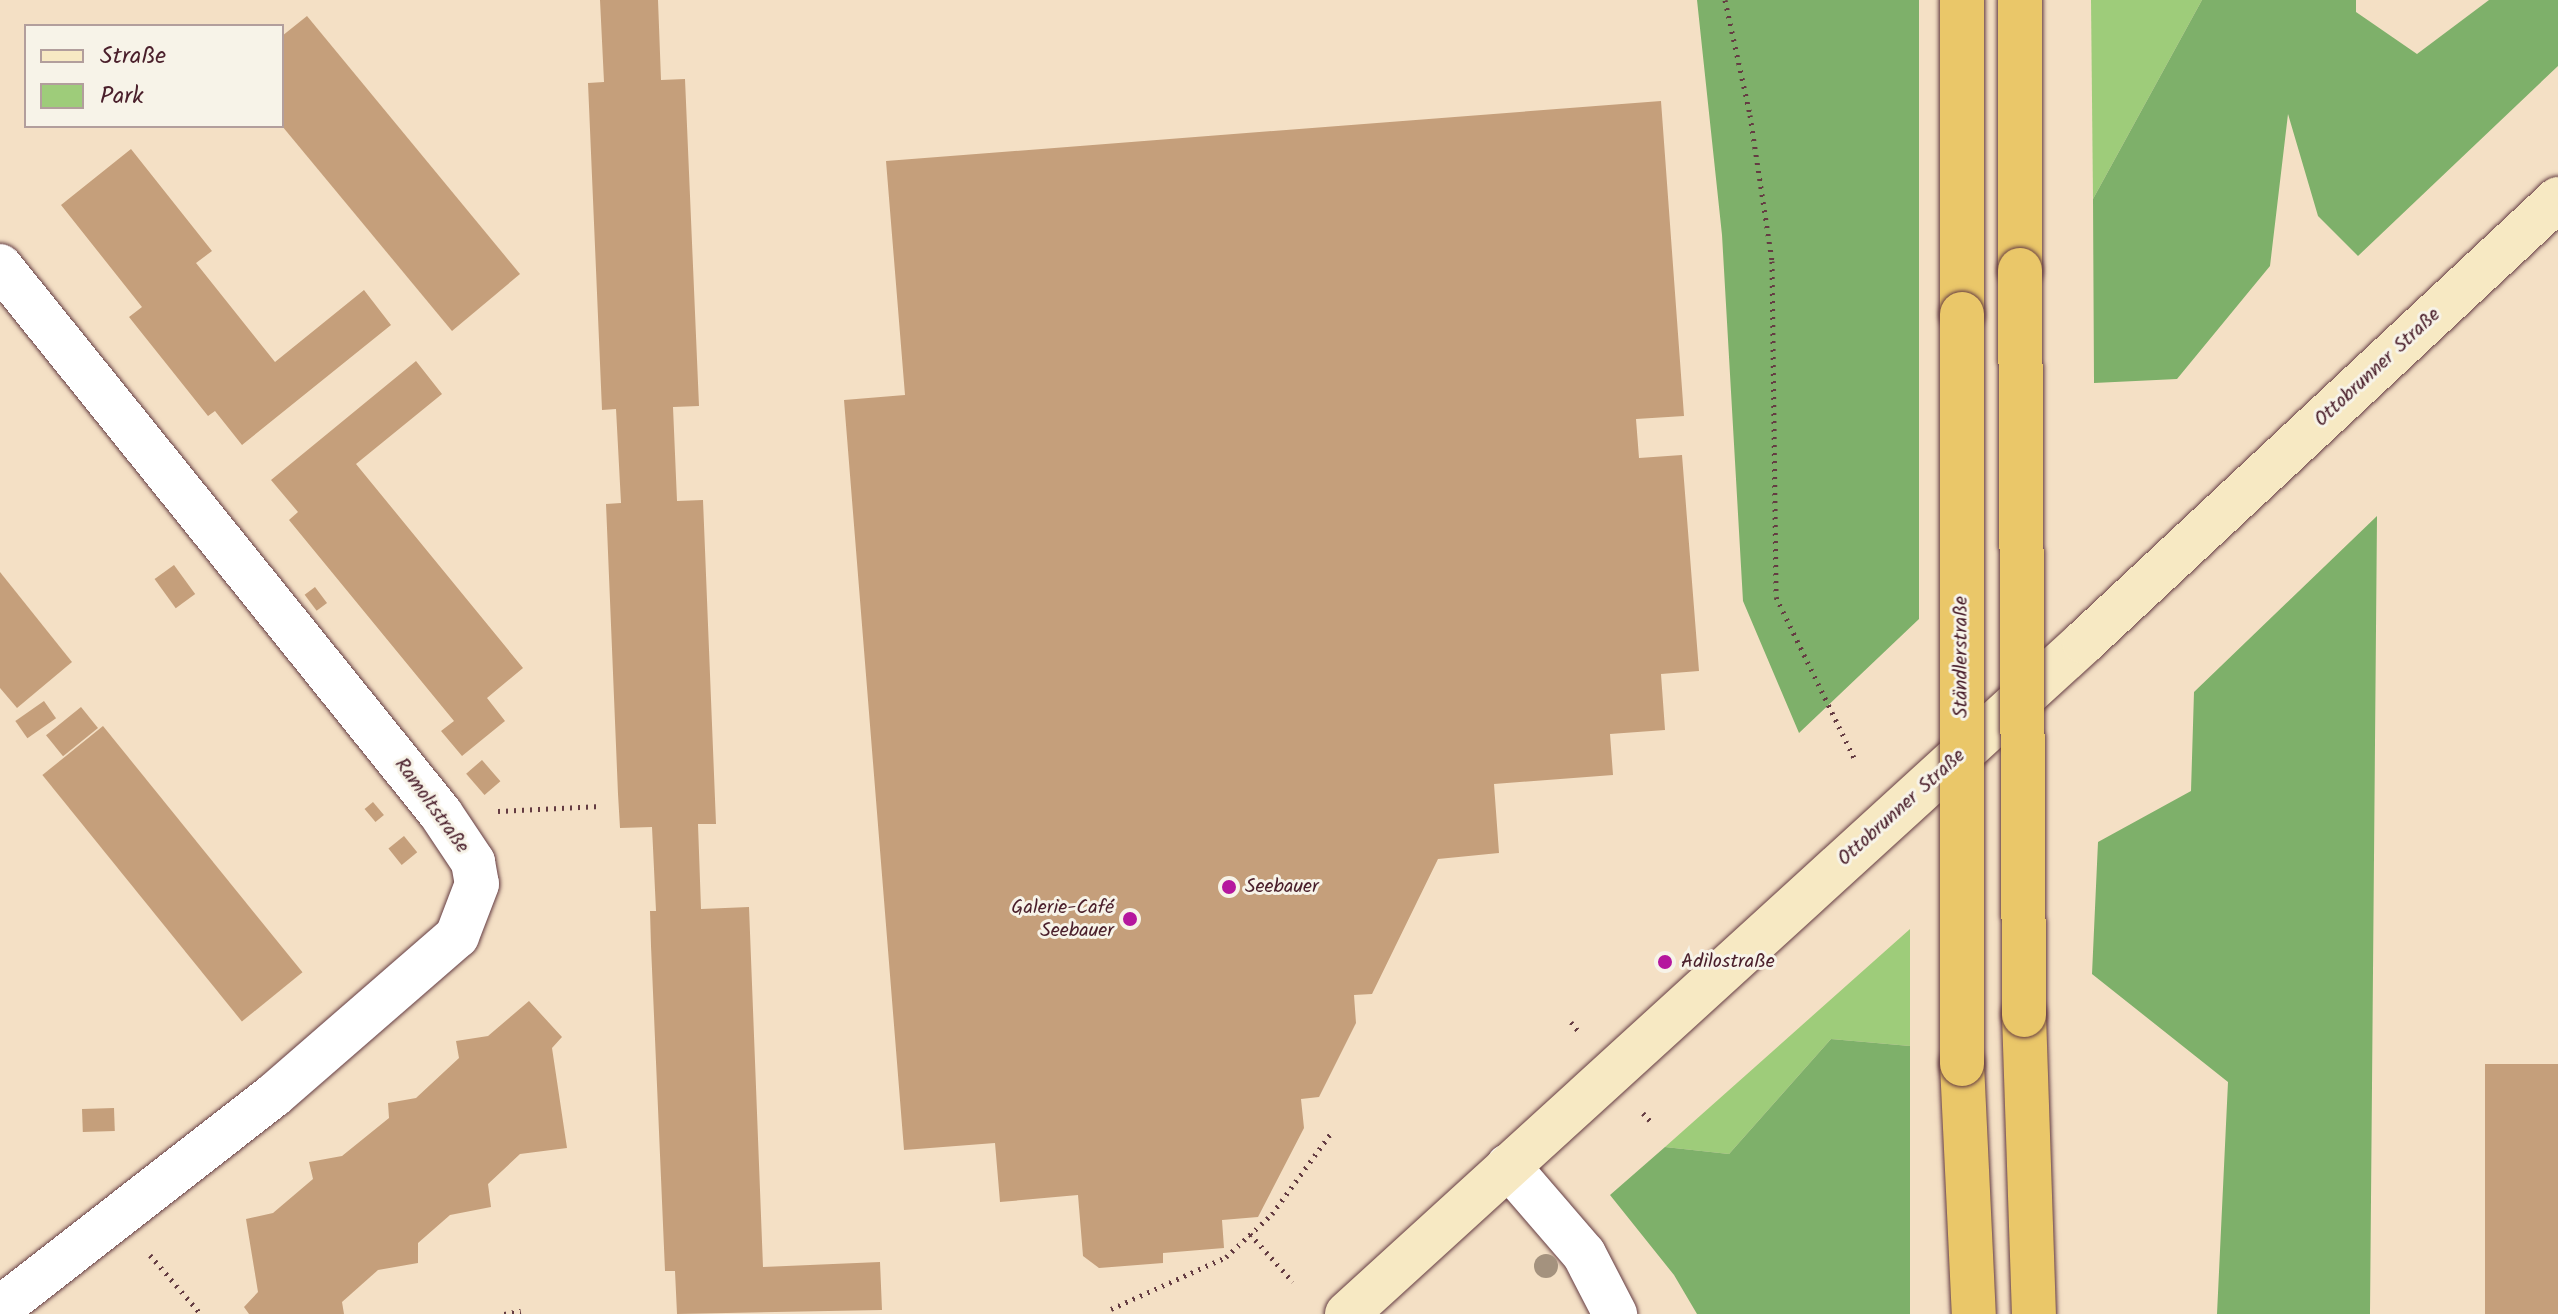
<!DOCTYPE html>
<meta charset="utf-8">
<style>
body{margin:0}
#map{position:relative;width:2558px;height:1314px;overflow:hidden;background:#f4e0c5;font-family:Kalam,sans-serif}
div>[style]{position:absolute}
.green>*{inset:0;background:#9ecc7a}
.forest>*{inset:0;background:#7eb06a}
.building>*{inset:0;background:#c59f7b;transform-origin:0 0}
.path>*{height:5px;margin-top:-2.5px;transform-origin:0;background:repeating-linear-gradient(90deg,#643c42 0 2px,transparent 0 8px)}
.roads{filter:drop-shadow(0 0 2px #643c42) drop-shadow(0 0 2px #643c42)}
.street>*{height:44px;margin:-22px;padding:0 22px;transform-origin:22px;border-radius:22px;background:#fff}
.secondary>*{height:44px;margin:-22px;padding:0 22px;transform-origin:22px;border-radius:22px;background:#f7e9c3}
.highway>*{height:44px;margin:-22px;padding:0 22px;transform-origin:22px;border-radius:22px;background:#eac769}
.bridges{filter:drop-shadow(0 0 2px #643c42) drop-shadow(0 0 2px #643c42)}
.highway-bridge>*{height:44px;margin:-22px;padding:0 22px;transform-origin:22px;border-radius:22px;background:#eac769}
.trees>*{width:24px;height:24px;margin:-12px;border-radius:50%;background:#a4927e}
.dots>*{width:22px;height:22px;translate:-50% -50%;box-sizing:border-box;border:4px solid #f7f3e8;border-radius:50%}
span{translate:-50% -50%;white-space:nowrap;text-align:center;line-height:1.15;-webkit-text-stroke:6px #f7f3e8;paint-order:stroke}
.street-label{font-size:20px;color:#4a1f2b}
.poi-label{font-size:20px;color:#4a1f2b}
.left{translate:0 -50%;text-align:left}
.right{translate:-100% -50%;text-align:right}
.legend{position:absolute;left:24px;top:24px;width:260px;height:104px;box-sizing:border-box;background:#f7f3e8;border:2px solid #b29e9c;margin:0;padding:10px 14px;list-style:none;font-size:24px;color:#4a1f2b}
.legend li{display:flex;align-items:center;gap:16px;height:40px}
.legend b{width:40px;border:2px solid #b29e9c}
</style>
<div id="map">
<div class="green">
<div style="clip-path:polygon(2091px 0,2202px 0,2093px 199px)"></div>
<div style="clip-path:polygon(1910px 929px,1910px 1046px,1831px 1039px,1729px 1154px,1665px 1147px)"></div>
</div>
<div class="forest">
<div style="clip-path:polygon(1697px 0,1919px 0,1919px 619px,1799px 733px,1743px 601px,1722px 235px)"></div>
<div style="clip-path:polygon(2202px 0,2356px 0,2356px 12px,2417px 54px,2489px 0,2558px 0,2558px 66px,2358px 256px,2318px 216px,2288px 114px,2270px 266px,2177px 379px,2094px 383px,2093px 199px)"></div>
<div style="clip-path:polygon(2377px 516px,2370px 1314px,2217px 1314px,2228px 1082px,2092px 974px,2098px 842px,2191px 791px,2194px 692px)"></div>
<div style="clip-path:polygon(1831px 1039px,1910px 1046px,1910px 1314px,1697px 1314px,1674px 1275px,1610px 1195px,1665px 1147px,1729px 1154px)"></div>
</div>
<div class="building">
<div style="clip-path:polygon(600px 0,658px 0,661px 80px,685px 79px,699px 406px,673px 407px,677px 501px,703px 500px,716px 824px,698px 824px,701px 909px,749px 907px,763px 1267px,880px 1262px,882px 1310px,677px 1314px,675px 1271px,665px 1271px,651px 946px,650px 911px,656px 911px,652px 827px,620px 828px,618px 794px,606px 504px,621px 503px,616px 409px,602px 410px,588px 83px,604px 82px)"></div>
<div style="clip-path:polygon(307px 16px,520px 274px,452px 331px,282px 126px,282px 36px)"></div>
<div style="clip-path:polygon(1661px 101px,1684px 416px,1636px 419px,1639px 458px,1682px 455px,1699px 671px,1661px 674px,1665px 730px,1610px 734px,1613px 775px,1494px 784px,1499px 853px,1438px 859px,1372px 994px,1354px 995px,1356px 1023px,1319px 1097px,1301px 1099px,1304px 1128px,1258px 1217px,1222px 1220px,1224px 1248px,1163px 1253px,1163px 1263px,1099px 1268px,1083px 1256px,1078px 1195px,1000px 1202px,995px 1143px,904px 1150px,844px 400px,905px 395px,886px 161px)"></div>
<div style="clip-path:polygon(131px 149px,212px 251px,196px 263px,275px 362px,364px 290px,391px 325px,242px 445px,215px 411px,208px 416px,129px 317px,142px 307px,61px 205px)"></div>
<div style="clip-path:polygon(416px 361px,442px 394px,356px 464px,523px 668px,487px 698px,505px 721px,462px 756px,441px 731px,454px 721px,289px 520px,298px 512px,271px 480px)"></div>
<div style="left:174px;top:565px;width:36px;height:24px;rotate:54deg"></div>
<div style="clip-path:polygon(0 572px,72px 662px,17px 708px,0 688px)"></div>
<div style="left:315px;top:587px;width:20px;height:13px;rotate:53deg"></div>
<div style="left:44px;top:701px;width:21px;height:35px;rotate:55deg"></div>
<div style="left:81px;top:707px;width:27px;height:45px;rotate:51deg"></div>
<div style="left:103px;top:726px;width:317px;height:78px;rotate:51deg"></div>
<div style="left:482px;top:760px;width:28px;height:21px;rotate:49deg"></div>
<div style="left:373px;top:802px;width:17px;height:11px;rotate:50deg"></div>
<div style="left:404px;top:836px;width:21px;height:20px;rotate:51deg"></div>
<div style="clip-path:polygon(529px 1001px,562px 1037px,552px 1048px,567px 1148px,520px 1154px,488px 1184px,491px 1207px,450px 1215px,418px 1243px,418px 1263px,378px 1270px,342px 1302px,344px 1314px,249px 1314px,244px 1307px,258px 1292px,246px 1219px,273px 1213px,313px 1179px,309px 1162px,342px 1156px,389px 1118px,388px 1103px,416px 1098px,459px 1058px,456px 1041px,488px 1036px)"></div>
<div style="left:2485px;top:1064px;width:73px;height:250px"></div>
<div style="left:114px;top:1108px;width:23px;height:32px;rotate:88deg"></div>
</div>
<div class="path">
<div style="left:1725px;top:0;width:118px;rotate:77.7deg"></div>
<div style="left:1750px;top:115px;width:148px;rotate:81.4deg"></div>
<div style="left:1772px;top:261px;width:336px;rotate:89.3deg"></div>
<div style="left:1776px;top:597px;width:181px;rotate:64.1deg"></div>
<div style="left:498px;top:811px;width:103px;rotate:-2.8deg"></div>
<div style="left:1571px;top:1022px;width:14px;rotate:51deg"></div>
<div style="left:1643px;top:1113px;width:15px;rotate:48deg"></div>
<div style="left:1250px;top:1234px;width:64px;rotate:48.1deg"></div>
<div style="left:150px;top:1255px;width:78px;rotate:49.2deg"></div>
<div style="left:1111px;top:1309px;width:126px;rotate:-24.3deg"></div>
<div style="left:1226px;top:1257px;width:63px;rotate:-43.1deg"></div>
<div style="left:1272px;top:1214px;width:100px;rotate:-53.9deg"></div>
<div style="left:504px;top:1314px;width:17px;rotate:-10deg"></div>
</div>
<div class="roads">
<div class="street">
<div style="left:0;top:266px;width:703px;rotate:51.17deg"></div>
<div style="left:441px;top:814px;width:58px;rotate:56.3deg"></div>
<div style="left:473px;top:862px;width:22px;rotate:80deg"></div>
<div style="left:477px;top:884px;width:56px;rotate:111deg"></div>
<div style="left:457px;top:936px;width:242px;rotate:139deg"></div>
<div style="left:274px;top:1095px;width:347px;rotate:142.1deg"></div>
<div style="left:1508px;top:1166px;width:116px;rotate:49.2deg"></div>
<div style="left:1584px;top:1254px;width:68px;rotate:62.7deg"></div>
</div>
<div class="secondary">
<div style="left:1347px;top:1314px;width:997px;rotate:-42.36deg"></div>
<div style="left:2084px;top:642px;width:649px;rotate:-43.06deg"></div>
</div>
<div class="highway">
<div style="left:2020px;top:270px;width:270px;rotate:-90deg"></div>
<div style="left:1962px;top:314px;width:314px;rotate:-90deg"></div>
<div style="left:2024px;top:1015px;width:299px;rotate:88.1deg"></div>
<div style="left:1962px;top:1064px;width:250px;rotate:87.3deg"></div>
</div>
</div>
<div class="bridges">
<div class="highway-bridge">
<div style="left:2020px;top:270px;width:745px;rotate:89.69deg"></div>
<div style="left:1962px;top:314px;width:750px;rotate:90deg"></div>
</div>
</div>
<div class="trees">
<div style="left:1546px;top:1266px"></div>
</div>
<div class="dots">
<div style="left:1229px;top:887px;background:#b5179e"></div>
<div style="left:1130px;top:919px;background:#b5179e"></div>
<div style="left:1665px;top:962px;background:#b5179e"></div>
</div>
<div class="street-label">
<span style="left:2378px;top:368px;rotate:-43deg">Ottobrunner Straße</span>
<span style="left:1962px;top:657px;rotate:-90deg">Ständlerstraße</span>
<span style="left:431px;top:806px;rotate:54deg">Ramoltstraße</span>
<span style="left:1902px;top:808px;rotate:-42deg">Ottobrunner Straße</span>
</div>
<div class="poi-label">
<span class="left" style="left:1245px;top:887px">Seebauer</span>
<span class="right" style="left:1114px;top:920px">Galerie-Café<br>Seebauer</span>
<span class="left" style="left:1681px;top:962px">Adilostraße</span>
</div>
<ul class="legend">
<li><b style="height:10px;background:#f7e9c3"></b>Straße</li>
<li><b style="height:22px;background:#9ecc7a"></b>Park</li>
</ul>
</div>
